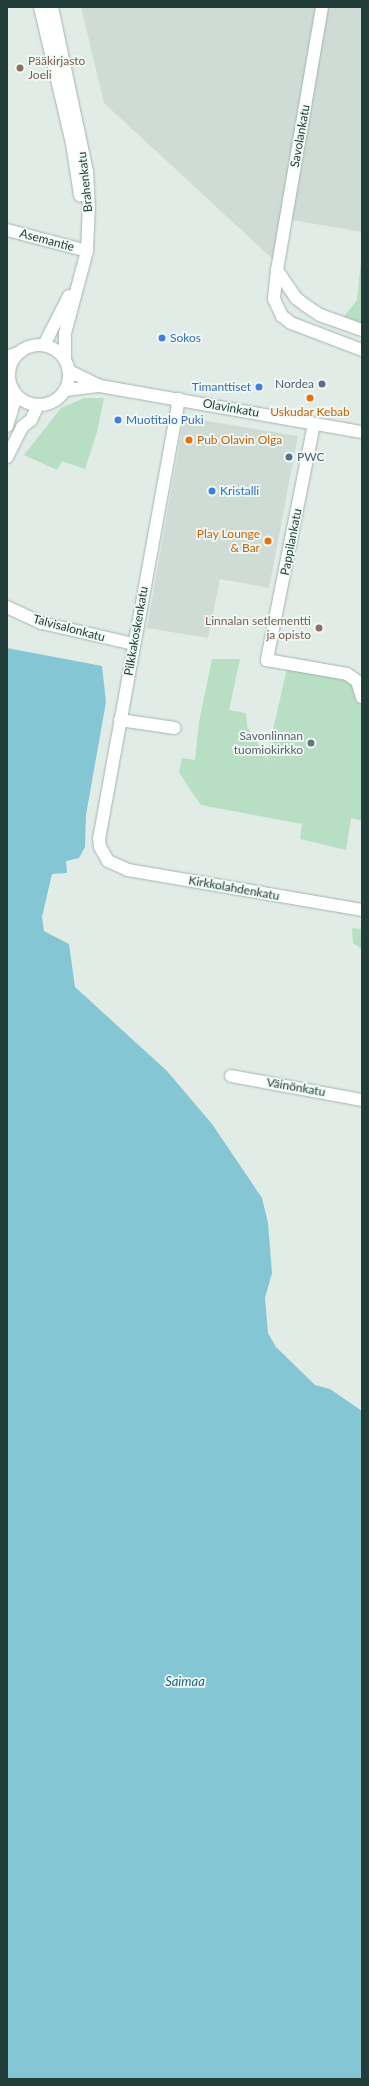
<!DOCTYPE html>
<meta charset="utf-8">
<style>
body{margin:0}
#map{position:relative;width:369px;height:2086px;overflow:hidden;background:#e1ece7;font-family:Lato,sans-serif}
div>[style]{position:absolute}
.built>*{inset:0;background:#cfdcd6}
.green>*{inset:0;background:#b8dfc4}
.water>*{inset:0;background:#85c6d5}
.roads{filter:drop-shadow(0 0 1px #a3b4af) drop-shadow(0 0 1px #a3b4af)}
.street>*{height:12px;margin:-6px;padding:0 6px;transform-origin:6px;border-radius:6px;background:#fff}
.secondary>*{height:12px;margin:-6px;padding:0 6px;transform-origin:6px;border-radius:6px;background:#fff}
.secondary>.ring{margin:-6px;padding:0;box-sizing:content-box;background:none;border:12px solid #fff;border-radius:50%}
.dots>*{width:11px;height:11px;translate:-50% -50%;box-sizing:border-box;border:2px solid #f1f9f5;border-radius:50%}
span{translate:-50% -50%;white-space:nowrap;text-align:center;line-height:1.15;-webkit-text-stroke:3.5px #f1f9f5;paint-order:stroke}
.education-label{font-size:12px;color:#785e54}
.left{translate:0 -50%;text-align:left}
.right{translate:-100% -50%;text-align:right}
.street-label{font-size:12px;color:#203e37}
.shop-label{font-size:12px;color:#366cbe}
.service-label{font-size:12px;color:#4e5e75}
.food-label{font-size:12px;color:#c56008}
.worship-label{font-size:12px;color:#5b616d}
.water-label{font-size:13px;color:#17697d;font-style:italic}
.frame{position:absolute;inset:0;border:8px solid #203e37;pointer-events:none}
</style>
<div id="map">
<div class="built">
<div style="clip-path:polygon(81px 7px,362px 7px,362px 232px,286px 219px,278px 264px,104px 103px)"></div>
<div style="clip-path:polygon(184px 417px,298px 436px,269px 588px,220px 579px,208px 638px,147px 628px)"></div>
</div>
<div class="green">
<div style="clip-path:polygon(362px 251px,362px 324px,343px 318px,357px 300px)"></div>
<div style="clip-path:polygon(84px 398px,104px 398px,97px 432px,85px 469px,62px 461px,57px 470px,24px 455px,61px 408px)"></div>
<div style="clip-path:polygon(212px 659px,240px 659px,229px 710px,246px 713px,247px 726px,270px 763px,267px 756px,288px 664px,347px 674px,362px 697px,362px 821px,351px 818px,346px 850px,300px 839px,302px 824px,201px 805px,189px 788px,179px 772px,182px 758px,195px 760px,199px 722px)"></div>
<div style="clip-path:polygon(352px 928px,362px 929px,362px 949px,353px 943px)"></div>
</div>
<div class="water">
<div style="clip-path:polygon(7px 648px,102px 666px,106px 702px,86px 815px,85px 847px,79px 858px,66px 861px,67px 873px,52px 874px,42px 917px,44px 931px,69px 944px,75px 987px,167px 1071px,212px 1124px,262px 1198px,268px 1223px,272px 1273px,265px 1298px,268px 1333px,276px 1347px,315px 1385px,330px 1389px,362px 1411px,362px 2079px,7px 2079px)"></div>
</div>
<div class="roads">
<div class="street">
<div style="left:322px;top:7px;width:267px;rotate:99.7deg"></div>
<div style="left:277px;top:270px;width:34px;rotate:56deg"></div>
<div style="left:296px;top:298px;width:11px;rotate:38deg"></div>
<div style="left:305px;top:305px;width:18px;rotate:34deg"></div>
<div style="left:320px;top:315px;width:45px;rotate:19.7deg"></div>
<div style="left:7px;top:230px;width:83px;rotate:14.7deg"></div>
<div style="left:277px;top:270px;width:29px;rotate:96deg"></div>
<div style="left:274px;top:299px;width:19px;rotate:65deg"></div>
<div style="left:282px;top:316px;width:11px;rotate:38deg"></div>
<div style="left:291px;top:323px;width:76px;rotate:20.8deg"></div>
<div style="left:7px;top:357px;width:14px;rotate:-21deg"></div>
<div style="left:7px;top:377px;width:3px;rotate:45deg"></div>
<div style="left:179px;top:399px;width:446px;rotate:100.3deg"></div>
<div style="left:99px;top:838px;width:9px;rotate:84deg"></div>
<div style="left:100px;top:847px;width:16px;rotate:60deg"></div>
<div style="left:108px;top:861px;width:22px;rotate:24deg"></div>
<div style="left:128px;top:870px;width:237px;rotate:9.7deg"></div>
<div style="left:314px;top:424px;width:241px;rotate:101.3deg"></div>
<div style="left:267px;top:660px;width:81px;rotate:9.9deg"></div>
<div style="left:347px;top:674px;width:12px;rotate:35deg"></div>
<div style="left:357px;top:681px;width:17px;rotate:73deg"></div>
<div style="left:7px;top:607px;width:38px;rotate:25deg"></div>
<div style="left:42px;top:623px;width:94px;rotate:12.9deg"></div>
<div style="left:120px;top:720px;width:55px;rotate:8.4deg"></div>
<div style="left:231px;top:1076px;width:133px;rotate:10.4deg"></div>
</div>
<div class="secondary">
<div style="left:40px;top:7px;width:140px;rotate:76.8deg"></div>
<div style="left:72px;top:143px;width:53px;rotate:81.3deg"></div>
<div style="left:52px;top:7px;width:168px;rotate:78deg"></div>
<div style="left:87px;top:171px;width:34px;rotate:87deg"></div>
<div style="left:89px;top:205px;width:46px;rotate:92.5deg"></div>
<div style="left:87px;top:251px;width:85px;rotate:105deg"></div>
<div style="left:65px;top:333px;width:24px;rotate:90deg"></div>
<div class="ring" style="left:9px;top:345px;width:48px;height:48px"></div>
<div style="left:44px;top:345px;width:55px;rotate:-63deg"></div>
<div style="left:69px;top:371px;width:34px;rotate:26deg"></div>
<div style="left:66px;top:390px;width:34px;rotate:-7deg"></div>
<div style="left:100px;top:386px;width:266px;rotate:10deg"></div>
<div style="left:7px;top:426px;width:24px;rotate:-73deg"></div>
<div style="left:14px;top:403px;width:15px;rotate:-101deg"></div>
<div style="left:7px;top:457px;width:34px;rotate:-63deg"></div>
<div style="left:22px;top:427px;width:11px;rotate:-38deg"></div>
<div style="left:31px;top:420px;width:17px;rotate:-65deg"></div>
</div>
</div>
<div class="dots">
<div style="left:20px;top:68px;background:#8d6e63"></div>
<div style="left:162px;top:338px;background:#3f7fe0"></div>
<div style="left:322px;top:384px;background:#5c6f8a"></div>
<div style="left:259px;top:387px;background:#3f7fe0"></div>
<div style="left:310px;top:398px;background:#e8710a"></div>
<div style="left:118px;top:420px;background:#3f7fe0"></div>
<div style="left:189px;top:440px;background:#e8710a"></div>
<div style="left:289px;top:457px;background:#5c6f8a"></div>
<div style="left:212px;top:491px;background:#3f7fe0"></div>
<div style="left:268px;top:541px;background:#e8710a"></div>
<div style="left:319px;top:628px;background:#8d6e63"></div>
<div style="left:311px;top:743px;background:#6b7280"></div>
</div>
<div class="education-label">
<span class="left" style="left:28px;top:68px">Pääkirjasto<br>Joeli</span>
<span class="right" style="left:311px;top:628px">Linnalan setlementti<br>ja opisto</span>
</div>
<div class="street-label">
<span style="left:300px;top:136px;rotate:-80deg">Savolankatu</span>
<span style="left:85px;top:182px;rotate:-96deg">Brahenkatu</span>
<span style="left:47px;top:240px;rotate:15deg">Asemantie</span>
<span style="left:231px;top:408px;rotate:10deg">Olavinkatu</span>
<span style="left:291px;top:542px;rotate:-79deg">Pappilankatu</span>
<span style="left:69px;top:628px;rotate:15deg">Talvisalonkatu</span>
<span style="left:136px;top:631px;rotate:-80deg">Pilkkakoskenkatu</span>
<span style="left:234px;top:888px;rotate:10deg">Kirkkolahdenkatu</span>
<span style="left:296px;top:1087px;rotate:10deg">Väinönkatu</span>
</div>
<div class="shop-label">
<span class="left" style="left:170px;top:338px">Sokos</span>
<span class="right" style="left:251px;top:387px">Timanttiset</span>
<span class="left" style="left:126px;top:420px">Muotitalo Puki</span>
<span class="left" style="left:220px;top:491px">Kristalli</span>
</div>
<div class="service-label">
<span class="right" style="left:314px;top:384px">Nordea</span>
<span class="left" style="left:297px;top:457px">PWC</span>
</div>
<div class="food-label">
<span style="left:310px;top:412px">Uskudar Kebab</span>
<span class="left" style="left:197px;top:440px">Pub Olavin Olga</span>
<span class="right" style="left:260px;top:541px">Play Lounge<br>&amp; Bar</span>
</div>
<div class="worship-label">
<span class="right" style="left:303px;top:743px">Savonlinnan<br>tuomiokirkko</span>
</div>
<div class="water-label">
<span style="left:185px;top:1681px">Saimaa</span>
</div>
<div class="frame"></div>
</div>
